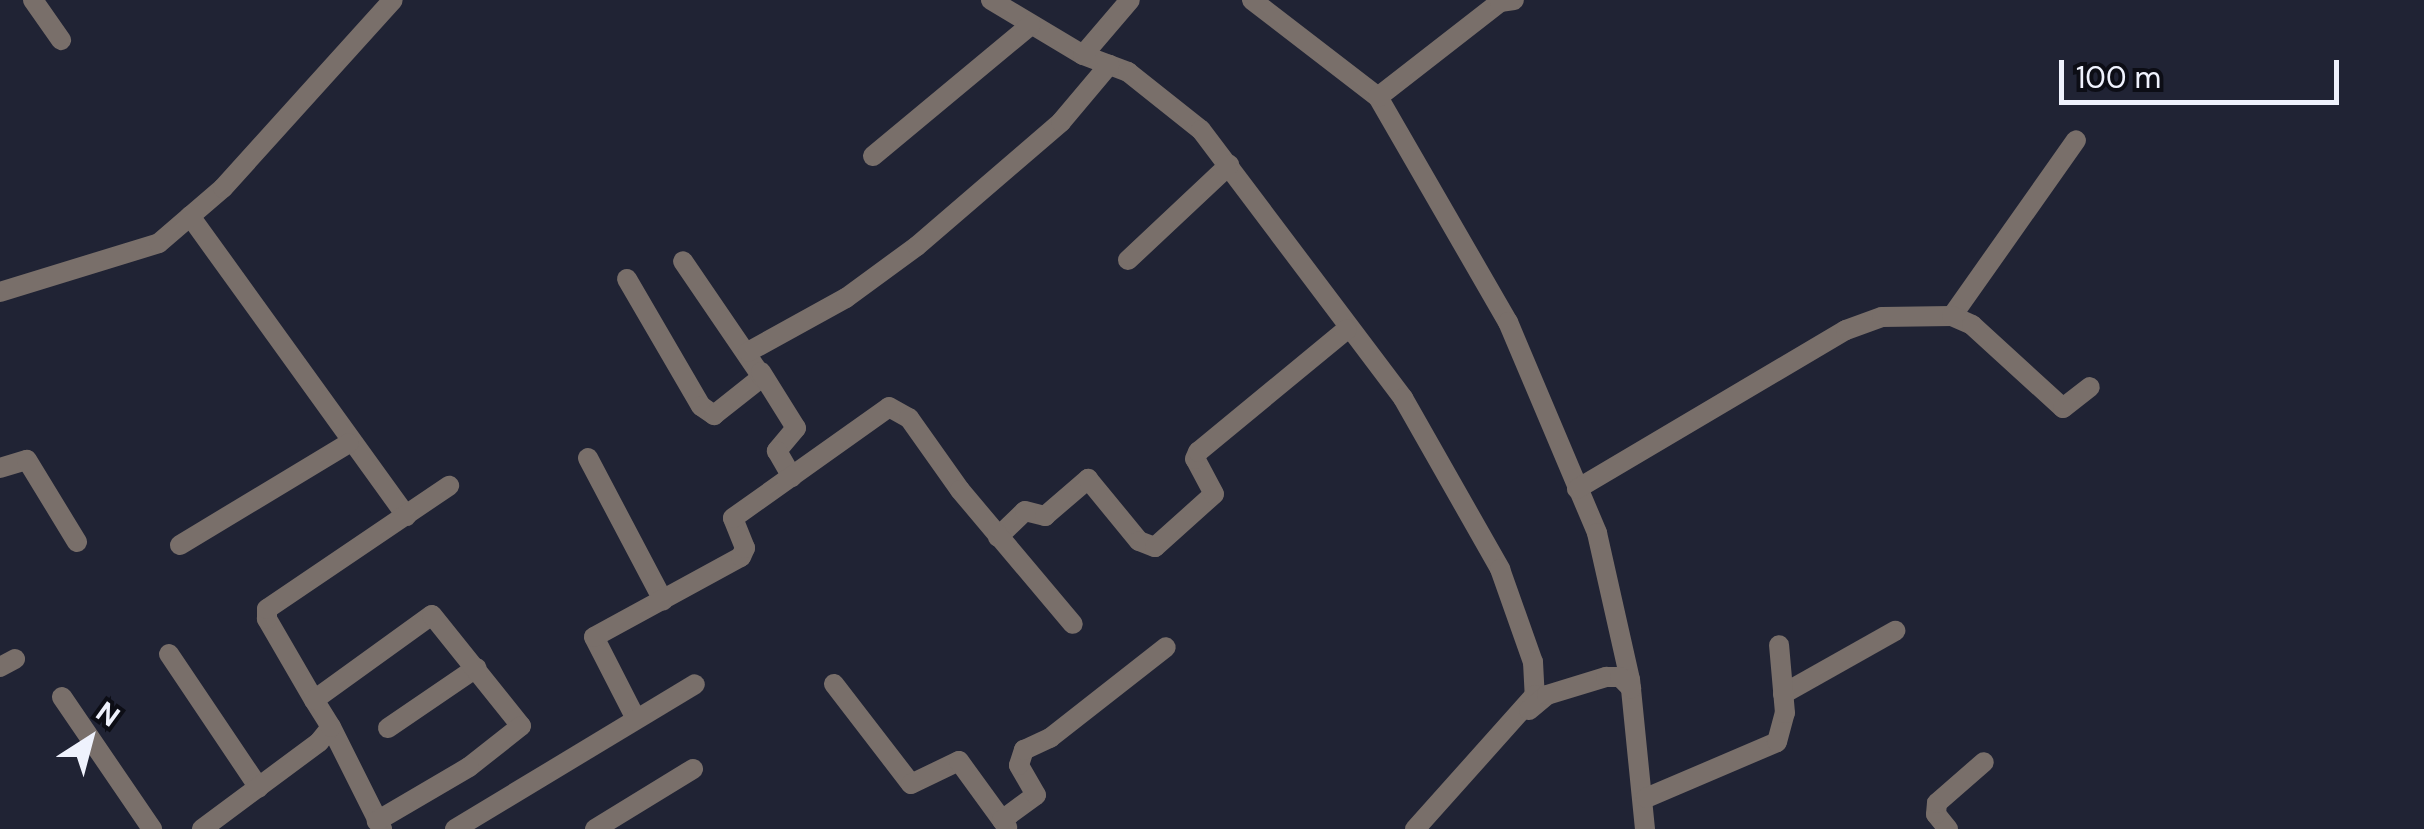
<!DOCTYPE html>
<style>
body{margin:0}
#map{position:relative;width:2424px;height:829px;overflow:hidden;background:#202334;font-family:"DM Sans",sans-serif}
div>[style]{position:absolute}
.street>*{height:20px;margin:-10px;padding:0 10px;transform-origin:10px;border-radius:10px;background:#796f6a}
span{translate:-50% -50%;white-space:nowrap;text-align:center;line-height:1.15;-webkit-text-stroke:8px #0c0d15;paint-order:stroke}
.north{position:absolute;left:40px;top:689px;width:100px;height:100px;-webkit-text-stroke:8px #0c0d15;paint-order:stroke;rotate:36deg;font-size:28px;font-weight:700;line-height:40px;text-align:center;color:#eff2fd}
.north::after{content:'';display:block;margin:auto;width:35px;height:45px;background:#eff2fd;clip-path:polygon(50% 0,100% 100%,50% 72%,0 100%)}
.scale{position:absolute;left:2059px;top:60px;width:280px;height:45px;box-sizing:border-box;border:5px solid #eff2fd;border-top:0;padding-left:12px;font-size:30px;line-height:35px;white-space:nowrap;color:#eff2fd;-webkit-text-stroke:8px #0c0d15;paint-order:stroke}
</style>
<div id="map">
<div class="street">
<div style="left:33px;top:0;width:49px;rotate:55deg"></div>
<div style="left:991px;top:0;width:107px;rotate:30.9deg"></div>
<div style="left:1083px;top:55px;width:48px;rotate:20.7deg"></div>
<div style="left:1128px;top:72px;width:93px;rotate:38.5deg"></div>
<div style="left:1201px;top:130px;width:336px;rotate:53deg"></div>
<div style="left:1403px;top:398px;width:197px;rotate:60.4deg"></div>
<div style="left:1500px;top:569px;width:99px;rotate:70.5deg"></div>
<div style="left:1533px;top:662px;width:33px;rotate:87deg"></div>
<div style="left:1535px;top:695px;width:180px;rotate:131.8deg"></div>
<div style="left:1252px;top:0;width:159px;rotate:37.6deg"></div>
<div style="left:1378px;top:97px;width:260px;rotate:60deg"></div>
<div style="left:1508px;top:322px;width:229px;rotate:67.1deg"></div>
<div style="left:1597px;top:533px;width:150px;rotate:77.3deg"></div>
<div style="left:1630px;top:679px;width:151px;rotate:84.3deg"></div>
<div style="left:1083px;top:55px;width:72px;rotate:-49.5deg"></div>
<div style="left:1378px;top:97px;width:155px;rotate:-37.9deg"></div>
<div style="left:1500px;top:2px;width:14px;rotate:-8deg"></div>
<div style="left:873px;top:156px;width:205px;rotate:-39.7deg"></div>
<div style="left:190px;top:216px;width:370px;rotate:54.2deg"></div>
<div style="left:1128px;top:260px;width:139px;rotate:-43.2deg"></div>
<div style="left:627px;top:279px;width:147px;rotate:59.8deg"></div>
<div style="left:701px;top:406px;width:16px;rotate:35deg"></div>
<div style="left:714px;top:415px;width:61px;rotate:-38.4deg"></div>
<div style="left:762px;top:377px;width:140px;rotate:-124.3deg"></div>
<div style="left:0;top:292px;width:166px;rotate:-17.1deg"></div>
<div style="left:159px;top:243px;width:84px;rotate:-40.7deg"></div>
<div style="left:223px;top:188px;width:253px;rotate:-47.9deg"></div>
<div style="left:1952px;top:316px;width:215px;rotate:-54.8deg"></div>
<div style="left:748px;top:352px;width:112px;rotate:-28.9deg"></div>
<div style="left:846px;top:298px;width:88px;rotate:-36.2deg"></div>
<div style="left:917px;top:246px;width:190px;rotate:-40.7deg"></div>
<div style="left:1061px;top:122px;width:75px;rotate:-49.9deg"></div>
<div style="left:761px;top:372px;width:66px;rotate:58deg"></div>
<div style="left:796px;top:428px;width:30px;rotate:130deg"></div>
<div style="left:777px;top:451px;width:30px;rotate:60deg"></div>
<div style="left:588px;top:458px;width:161px;rotate:62.2deg"></div>
<div style="left:0;top:468px;width:28px;rotate:-17deg"></div>
<div style="left:27px;top:460px;width:96px;rotate:58.6deg"></div>
<div style="left:1577px;top:489px;width:312px;rotate:-30.6deg"></div>
<div style="left:1846px;top:330px;width:38px;rotate:-20deg"></div>
<div style="left:1882px;top:317px;width:70px;rotate:-0.8deg"></div>
<div style="left:1952px;top:316px;width:22px;rotate:24deg"></div>
<div style="left:1972px;top:325px;width:123px;rotate:42.4deg"></div>
<div style="left:2063px;top:408px;width:34px;rotate:-38deg"></div>
<div style="left:998px;top:537px;width:37px;rotate:-44deg"></div>
<div style="left:1025px;top:511px;width:21px;rotate:14deg"></div>
<div style="left:1045px;top:516px;width:57px;rotate:-40.7deg"></div>
<div style="left:1088px;top:479px;width:80px;rotate:50.6deg"></div>
<div style="left:1139px;top:541px;width:17px;rotate:21deg"></div>
<div style="left:1155px;top:547px;width:79px;rotate:-41.9deg"></div>
<div style="left:1214px;top:494px;width:40px;rotate:-118deg"></div>
<div style="left:1195px;top:459px;width:8px;rotate:-67deg"></div>
<div style="left:1198px;top:452px;width:193px;rotate:-39.5deg"></div>
<div style="left:180px;top:545px;width:197px;rotate:-31.1deg"></div>
<div style="left:169px;top:654px;width:161px;rotate:56.1deg"></div>
<div style="left:0;top:667px;width:17px;rotate:-28deg"></div>
<div style="left:834px;top:684px;width:126px;rotate:52.4deg"></div>
<div style="left:911px;top:784px;width:53px;rotate:-25.6deg"></div>
<div style="left:959px;top:761px;width:82px;rotate:54deg"></div>
<div style="left:1783px;top:694px;width:129px;rotate:-29.4deg"></div>
<div style="left:62px;top:697px;width:160px;rotate:55.7deg"></div>
<div style="left:314px;top:700px;width:94px;rotate:-120.1deg"></div>
<div style="left:267px;top:619px;width:10px;rotate:-90deg"></div>
<div style="left:267px;top:609px;width:220px;rotate:-34.1deg"></div>
<div style="left:1529px;top:710px;width:23px;rotate:-40deg"></div>
<div style="left:1547px;top:695px;width:62px;rotate:-17deg"></div>
<div style="left:1606px;top:677px;width:14px"></div>
<div style="left:1620px;top:677px;width:16px;rotate:45deg"></div>
<div style="left:636px;top:719px;width:92px;rotate:-117.1deg"></div>
<div style="left:594px;top:637px;width:167px;rotate:-28.6deg"></div>
<div style="left:741px;top:557px;width:10px;rotate:-66deg"></div>
<div style="left:745px;top:548px;width:32px;rotate:-112deg"></div>
<div style="left:733px;top:518px;width:191px;rotate:-35.4deg"></div>
<div style="left:889px;top:407px;width:23px;rotate:29deg"></div>
<div style="left:909px;top:418px;width:88px;rotate:54.7deg"></div>
<div style="left:960px;top:490px;width:175px;rotate:49.9deg"></div>
<div style="left:331px;top:727px;width:114px;rotate:63.4deg"></div>
<div style="left:388px;top:728px;width:107px;rotate:-34.3deg"></div>
<div style="left:1646px;top:798px;width:142px;rotate:-23.1deg"></div>
<div style="left:1777px;top:742px;width:30px;rotate:-75deg"></div>
<div style="left:1785px;top:713px;width:68px;rotate:-95deg"></div>
<div style="left:1002px;top:820px;width:42px;rotate:-36.3deg"></div>
<div style="left:1036px;top:795px;width:34px;rotate:-120deg"></div>
<div style="left:1019px;top:765px;width:16px;rotate:-72deg"></div>
<div style="left:1024px;top:750px;width:29px;rotate:-25deg"></div>
<div style="left:1050px;top:738px;width:147px;rotate:-38.1deg"></div>
<div style="left:202px;top:829px;width:146px;rotate:-36.6deg"></div>
<div style="left:319px;top:742px;width:19px;rotate:-51deg"></div>
<div style="left:331px;top:727px;width:32px;rotate:-122deg"></div>
<div style="left:314px;top:700px;width:145px;rotate:-35.8deg"></div>
<div style="left:432px;top:615px;width:142px;rotate:51.3deg"></div>
<div style="left:521px;top:726px;width:66px;rotate:141.7deg"></div>
<div style="left:469px;top:767px;width:107px;rotate:149.6deg"></div>
<div style="left:455px;top:829px;width:280px;rotate:-31.1deg"></div>
<div style="left:595px;top:829px;width:115px;rotate:-31.5deg"></div>
<div style="left:1948px;top:829px;width:19px;rotate:-129deg"></div>
<div style="left:1936px;top:814px;width:11px;rotate:-85deg"></div>
<div style="left:1937px;top:803px;width:62px;rotate:-41.1deg"></div>
</div>
<div class="north">N</div>
<div class="scale">100 m</div>
</div>
